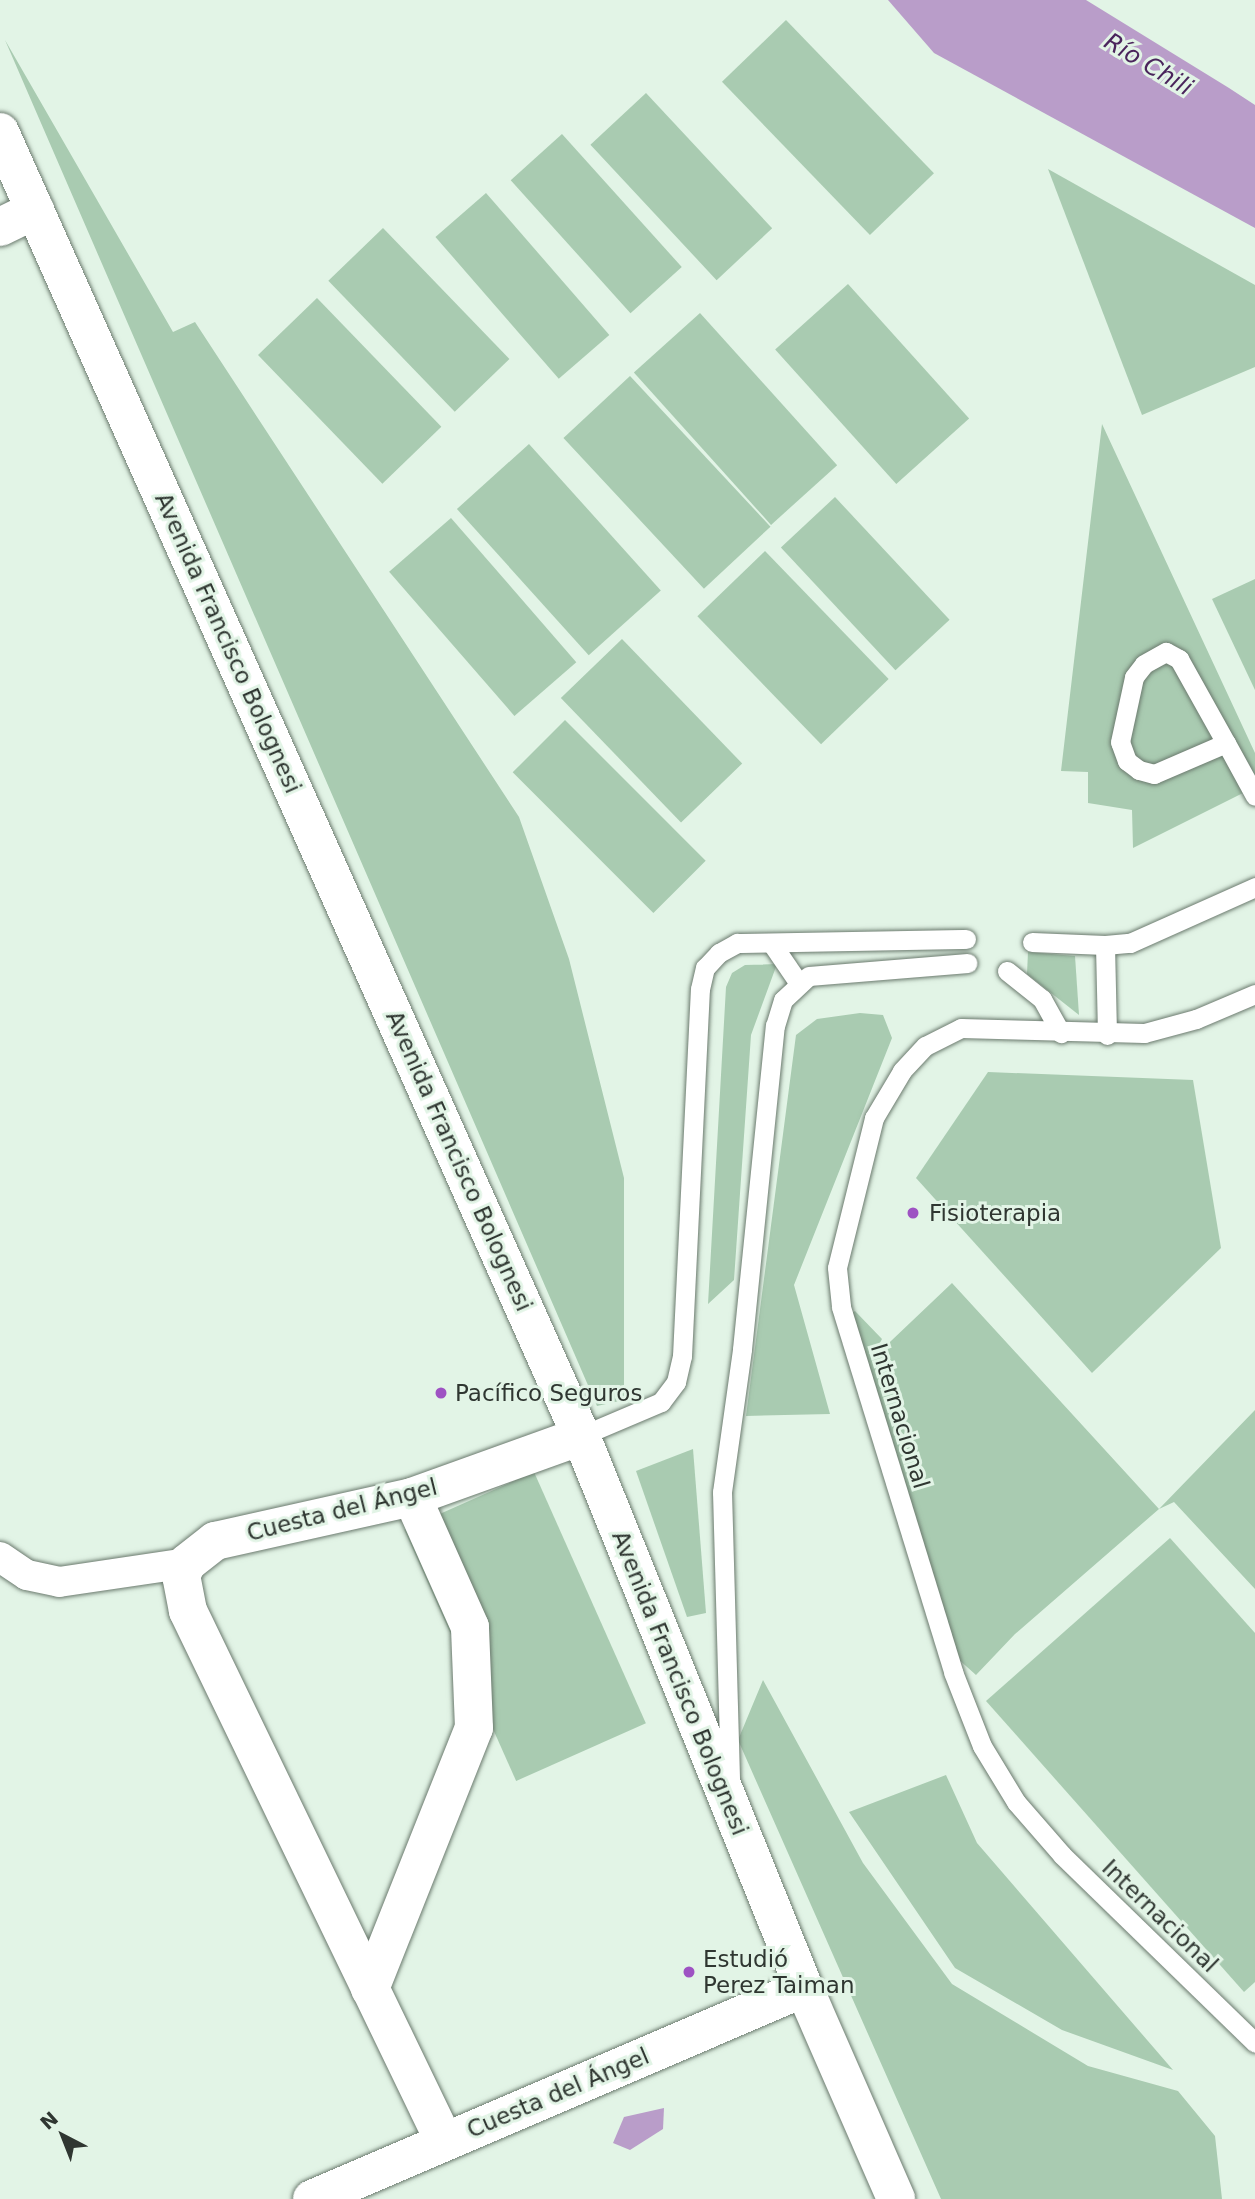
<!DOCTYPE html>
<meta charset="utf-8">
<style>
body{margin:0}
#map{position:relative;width:1255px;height:2199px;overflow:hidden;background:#e2f4e6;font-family:"DejaVu Sans",sans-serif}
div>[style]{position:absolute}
.green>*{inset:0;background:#a9cbb1;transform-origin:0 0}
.water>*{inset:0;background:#b99dc9}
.roads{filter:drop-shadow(0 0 2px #6b7a6e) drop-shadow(0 0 2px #6b7a6e)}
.service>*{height:19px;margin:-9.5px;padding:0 9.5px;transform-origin:9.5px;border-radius:9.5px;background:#fff}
.pedestrian>*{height:30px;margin:-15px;padding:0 15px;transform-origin:15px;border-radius:15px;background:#fff}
.minor>*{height:38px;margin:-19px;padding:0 19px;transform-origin:19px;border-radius:19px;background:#fff}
.tertiary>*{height:38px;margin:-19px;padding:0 19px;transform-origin:19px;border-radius:19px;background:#fff}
.dots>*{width:19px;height:19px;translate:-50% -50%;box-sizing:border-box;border:4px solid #e2f4e6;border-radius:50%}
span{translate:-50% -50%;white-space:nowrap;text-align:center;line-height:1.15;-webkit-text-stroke:6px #e2f4e6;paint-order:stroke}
.street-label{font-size:23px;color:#2f3631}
.poi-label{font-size:23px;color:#2f3631}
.left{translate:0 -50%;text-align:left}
.water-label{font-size:24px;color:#4a255c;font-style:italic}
.north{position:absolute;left:28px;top:2101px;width:70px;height:70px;-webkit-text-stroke:5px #e2f4e6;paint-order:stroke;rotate:318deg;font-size:19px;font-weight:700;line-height:28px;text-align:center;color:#2f3631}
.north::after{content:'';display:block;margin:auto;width:24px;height:32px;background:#2f3631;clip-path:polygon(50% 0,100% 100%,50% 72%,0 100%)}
</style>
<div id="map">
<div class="green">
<div style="left:786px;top:20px;width:213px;height:89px;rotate:46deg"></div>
<div style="clip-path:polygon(5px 40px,173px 332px,195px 322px,519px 817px,569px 959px,624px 1178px,624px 1400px,597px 1406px)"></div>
<div style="left:646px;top:93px;width:185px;height:76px;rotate:47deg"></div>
<div style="left:562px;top:134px;width:179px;height:69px;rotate:48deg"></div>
<div style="clip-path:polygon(1048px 169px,1255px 285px,1255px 367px,1142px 415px)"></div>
<div style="left:486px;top:193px;width:188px;height:67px;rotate:49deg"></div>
<div style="left:383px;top:228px;width:182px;height:76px;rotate:46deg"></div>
<div style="left:848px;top:284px;width:181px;height:98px;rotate:48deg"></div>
<div style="left:317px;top:298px;width:179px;height:82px;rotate:46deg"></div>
<div style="left:700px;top:313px;width:205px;height:89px;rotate:48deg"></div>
<div style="left:630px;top:376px;width:206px;height:91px;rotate:47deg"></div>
<div style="clip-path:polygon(1102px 424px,1255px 753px,1255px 787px,1133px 848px,1132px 810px,1088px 803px,1088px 772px,1061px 771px)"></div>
<div style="left:529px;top:444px;width:197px;height:97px;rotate:48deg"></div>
<div style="left:835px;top:497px;width:168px;height:74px;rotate:47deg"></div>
<div style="left:451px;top:518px;width:191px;height:82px;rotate:49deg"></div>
<div style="left:765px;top:551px;width:178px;height:94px;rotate:46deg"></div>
<div style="clip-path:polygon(1255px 579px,1255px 690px,1212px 599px)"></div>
<div style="left:622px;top:639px;width:173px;height:85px;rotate:46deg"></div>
<div style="left:565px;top:720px;width:199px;height:74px;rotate:45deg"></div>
<div style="clip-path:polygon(1028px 952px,1075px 956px,1079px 1015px,1027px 974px)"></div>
<div style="clip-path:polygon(777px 964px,751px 1035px,734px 1280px,708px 1304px,726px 987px,732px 973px,745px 965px)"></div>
<div style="clip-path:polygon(860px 1013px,883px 1015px,892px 1038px,794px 1285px,830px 1414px,746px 1416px,796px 1035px,817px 1019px)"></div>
<div style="clip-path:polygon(988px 1072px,1193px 1080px,1221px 1248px,1092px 1373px,916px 1178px)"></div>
<div style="clip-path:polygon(952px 1283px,1159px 1509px,1255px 1410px,1255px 1589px,1174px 1502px,1159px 1509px,1015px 1634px,976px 1675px,957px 1658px,848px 1315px,855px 1311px,882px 1339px,871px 1360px)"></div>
<div style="clip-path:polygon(693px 1449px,706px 1613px,687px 1617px,636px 1471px)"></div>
<div style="left:534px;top:1472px;width:275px;height:142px;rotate:66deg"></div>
<div style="clip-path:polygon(1170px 1538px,1255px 1633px,1255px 1982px,1244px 1992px,986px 1701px)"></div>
<div style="clip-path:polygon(763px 1680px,863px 1863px,952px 1984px,1088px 2066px,1178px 2091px,1215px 2136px,1222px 2199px,941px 2199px,738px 1740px)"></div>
<div style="clip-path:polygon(946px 1775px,977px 1843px,1173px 2070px,1062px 2030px,955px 1968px,849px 1812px)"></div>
</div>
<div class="water">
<div style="clip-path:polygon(888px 0,1086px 0,1229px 88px,1255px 105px,1255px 228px,934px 53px)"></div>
<div style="clip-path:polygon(664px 2108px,663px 2129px,630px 2150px,613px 2143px,624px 2117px)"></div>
</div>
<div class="roads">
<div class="service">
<div style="left:1226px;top:743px;width:78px;rotate:156.7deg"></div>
<div style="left:1154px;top:774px;width:16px;rotate:-165deg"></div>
<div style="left:1139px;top:770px;width:15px;rotate:-143deg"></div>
<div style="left:1127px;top:761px;width:20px;rotate:-110deg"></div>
<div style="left:1120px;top:742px;width:66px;rotate:-77.8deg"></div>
<div style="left:1134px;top:677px;width:16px;rotate:-52deg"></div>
<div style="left:1144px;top:664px;width:25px;rotate:-29deg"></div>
<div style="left:1166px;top:652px;width:15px;rotate:28deg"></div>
<div style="left:1179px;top:659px;width:96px;rotate:60.8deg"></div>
<div style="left:1226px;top:743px;width:60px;rotate:61.3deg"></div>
<div style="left:1032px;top:942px;width:73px;rotate:2.4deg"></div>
<div style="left:1105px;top:945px;width:90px;rotate:88.7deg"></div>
<div style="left:772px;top:944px;width:46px;rotate:55.6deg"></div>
<div style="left:1105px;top:945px;width:25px;rotate:-5deg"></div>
<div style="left:1130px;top:943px;width:137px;rotate:-24.1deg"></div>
<div style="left:1007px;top:971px;width:45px;rotate:38.7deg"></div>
<div style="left:1042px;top:999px;width:39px;rotate:61deg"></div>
<div style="left:1255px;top:994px;width:64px;rotate:157deg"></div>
<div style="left:1196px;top:1019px;width:54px;rotate:164.9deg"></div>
<div style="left:1144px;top:1033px;width:183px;rotate:-178.4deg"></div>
<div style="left:961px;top:1028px;width:40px;rotate:153.4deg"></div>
<div style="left:925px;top:1046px;width:34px;rotate:133deg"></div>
<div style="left:902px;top:1071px;width:55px;rotate:120.8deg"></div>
<div style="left:874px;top:1118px;width:154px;rotate:103.9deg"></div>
<div style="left:837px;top:1268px;width:39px;rotate:84deg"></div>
<div style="left:841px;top:1307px;width:382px;rotate:72.9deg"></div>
<div style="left:953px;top:1672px;width:79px;rotate:68.6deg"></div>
<div style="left:982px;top:1746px;width:66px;rotate:58.7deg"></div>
<div style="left:1016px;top:1802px;width:70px;rotate:49deg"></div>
<div style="left:1062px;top:1855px;width:269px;rotate:44.2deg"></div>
<div style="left:581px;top:1436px;width:87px;rotate:-23deg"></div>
<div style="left:661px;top:1402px;width:25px;rotate:-53deg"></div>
<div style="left:676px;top:1382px;width:27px;rotate:-77deg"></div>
<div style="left:682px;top:1356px;width:367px;rotate:-87.2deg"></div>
<div style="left:700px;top:989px;width:22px;rotate:-77deg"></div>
<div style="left:705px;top:968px;width:21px;rotate:-47deg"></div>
<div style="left:719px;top:953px;width:21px;rotate:-29deg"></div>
<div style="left:737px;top:943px;width:229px;rotate:-1deg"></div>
<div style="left:730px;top:1778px;width:286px;rotate:-91.6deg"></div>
<div style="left:722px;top:1492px;width:144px;rotate:-82deg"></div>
<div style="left:742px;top:1349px;width:325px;rotate:-84.2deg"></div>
<div style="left:775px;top:1026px;width:27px;rotate:-73deg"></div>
<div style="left:783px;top:1000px;width:35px;rotate:-43deg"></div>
<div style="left:809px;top:976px;width:159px;rotate:-4.7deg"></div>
</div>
<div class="pedestrian">
<div style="left:0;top:1557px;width:32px;rotate:34deg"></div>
<div style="left:27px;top:1575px;width:33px;rotate:12deg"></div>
<div style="left:59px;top:1582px;width:129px;rotate:-8.4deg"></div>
</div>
<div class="minor">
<div style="left:0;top:227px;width:39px;rotate:-26deg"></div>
<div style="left:370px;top:1989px;width:281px;rotate:-68.3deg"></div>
<div style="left:474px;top:1728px;width:101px;rotate:-92.3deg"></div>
<div style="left:470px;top:1627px;width:142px;rotate:-114deg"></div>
<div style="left:444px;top:2141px;width:589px;rotate:-115.78deg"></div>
<div style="left:188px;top:1611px;width:36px;rotate:-101deg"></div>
<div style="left:181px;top:1576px;width:14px;rotate:-65deg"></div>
<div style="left:187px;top:1563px;width:36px;rotate:-38deg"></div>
<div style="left:215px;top:1541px;width:202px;rotate:-12.6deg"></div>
<div style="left:412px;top:1497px;width:180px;rotate:-19.8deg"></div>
<div style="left:312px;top:2199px;width:535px;rotate:-23.21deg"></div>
</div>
<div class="tertiary">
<div style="left:0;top:132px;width:1428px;rotate:65.98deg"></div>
<div style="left:581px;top:1436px;width:595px;rotate:68deg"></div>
<div style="left:804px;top:1988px;width:230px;rotate:66.4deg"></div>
</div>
</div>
<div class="dots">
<div style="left:913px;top:1213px;background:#9e52c3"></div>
<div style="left:441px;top:1393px;background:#9e52c3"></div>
<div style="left:689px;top:1972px;background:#9e52c3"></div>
</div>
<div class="street-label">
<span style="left:228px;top:643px;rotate:66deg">Avenida Francisco Bolognesi</span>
<span style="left:459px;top:1161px;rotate:66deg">Avenida Francisco Bolognesi</span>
<span style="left:900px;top:1416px;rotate:73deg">Internacional</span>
<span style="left:342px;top:1510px;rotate:-14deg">Cuesta del Ángel</span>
<span style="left:680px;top:1683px;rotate:68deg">Avenida Francisco Bolognesi</span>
<span style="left:1160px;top:1916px;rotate:44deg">Internacional</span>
<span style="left:558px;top:2093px;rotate:-23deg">Cuesta del Ángel</span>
</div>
<div class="poi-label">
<span class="left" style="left:929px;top:1213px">Fisioterapia</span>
<span class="left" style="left:455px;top:1393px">Pacífico Seguros</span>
<span class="left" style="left:703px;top:1972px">Estudió<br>Perez Taiman</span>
</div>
<div class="water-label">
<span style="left:1148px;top:65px;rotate:31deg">Río Chili</span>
</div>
<div class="north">N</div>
</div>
